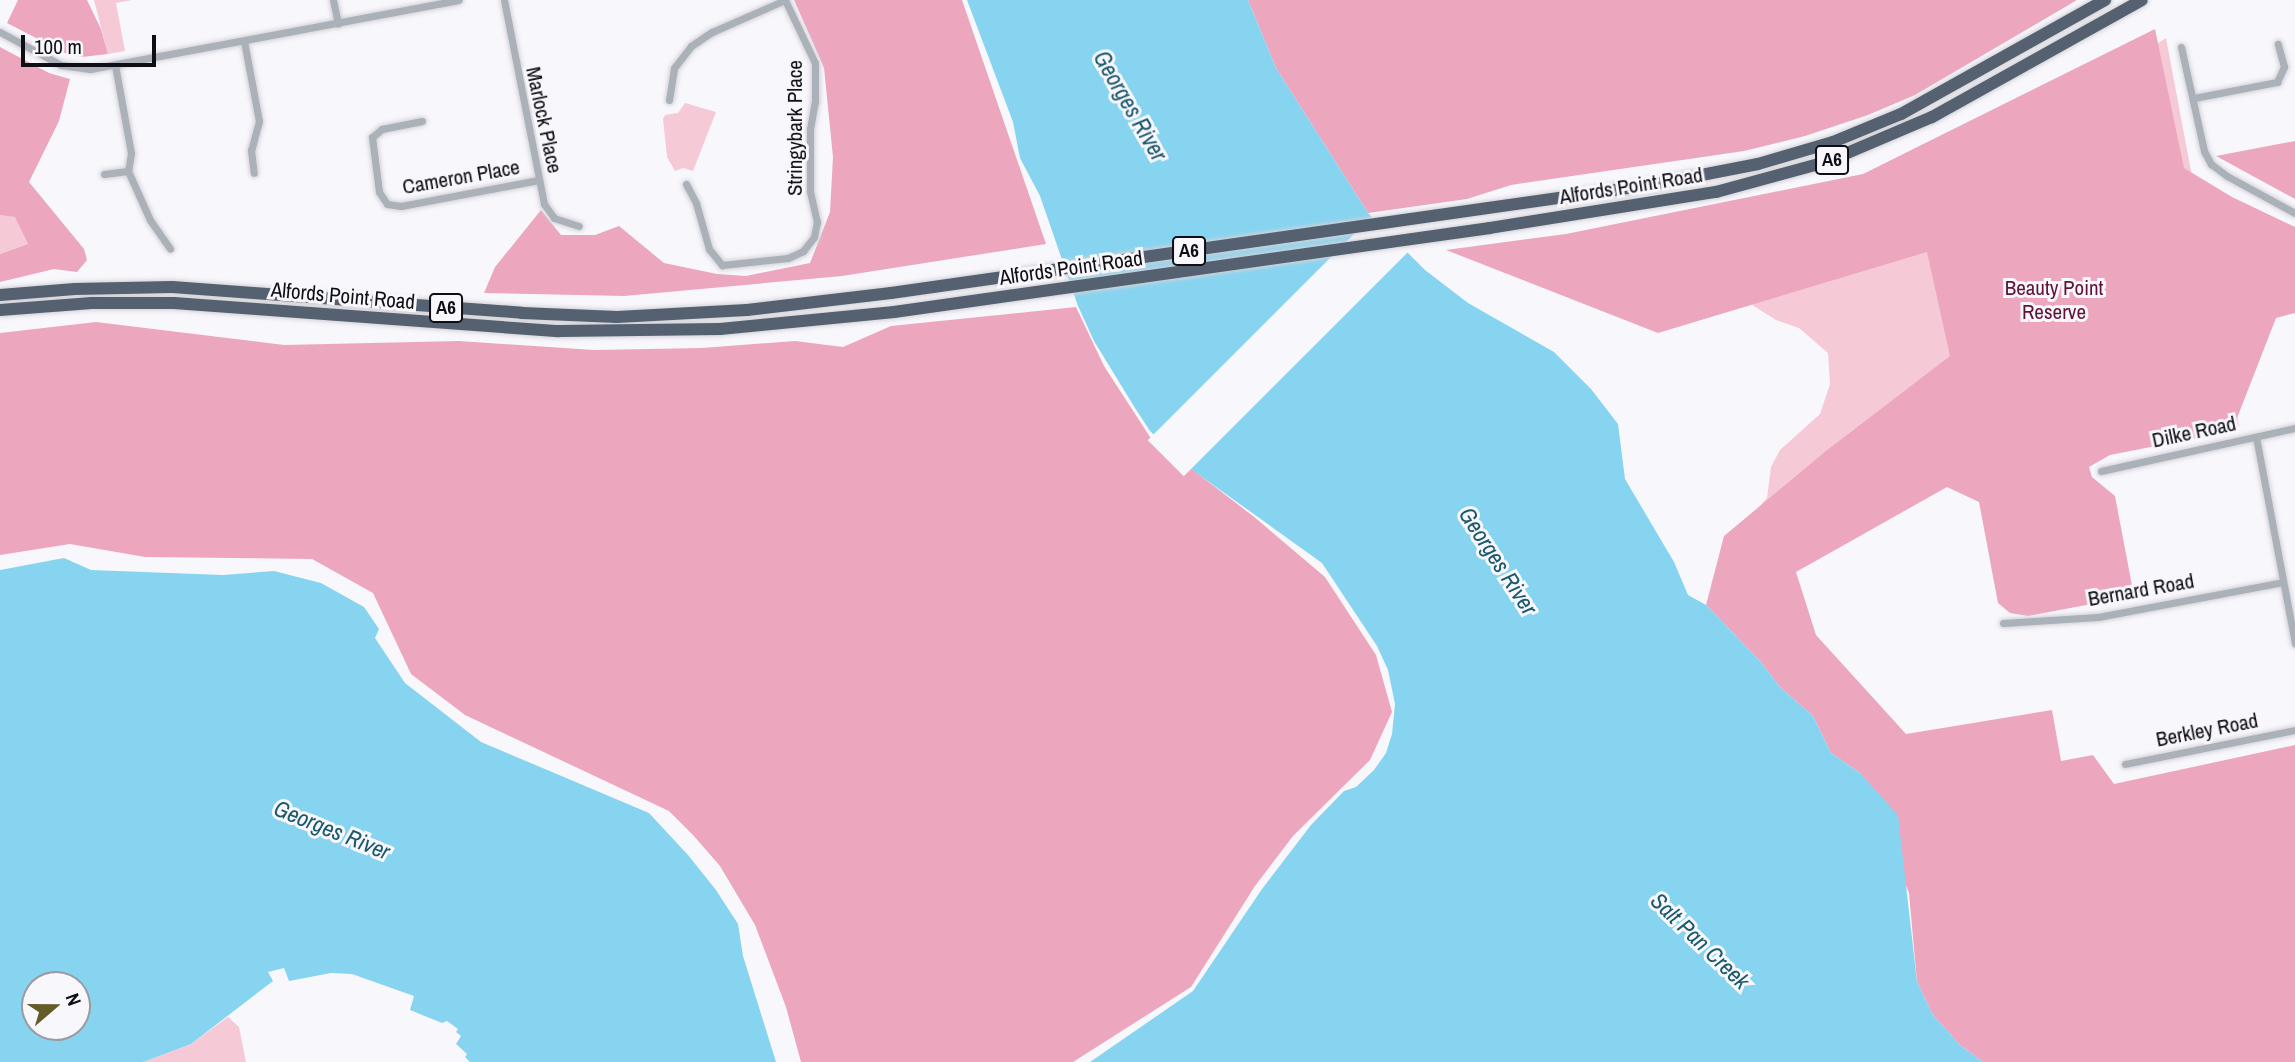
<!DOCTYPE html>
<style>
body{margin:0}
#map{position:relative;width:2295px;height:1062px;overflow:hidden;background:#f8f7fc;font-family:"Archivo Narrow",sans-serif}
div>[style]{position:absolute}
.green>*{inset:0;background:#f6c9d7}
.forest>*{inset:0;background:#eca7be}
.water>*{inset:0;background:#87d4f1}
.pier>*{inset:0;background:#f8f7fc;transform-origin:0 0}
.roads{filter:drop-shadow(0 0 2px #d3d2d7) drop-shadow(0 0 2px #d3d2d7)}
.street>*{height:7px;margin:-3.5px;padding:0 3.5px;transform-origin:3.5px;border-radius:3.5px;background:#abb1b9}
.highway>*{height:12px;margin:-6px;padding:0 6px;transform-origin:6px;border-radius:6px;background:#556171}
span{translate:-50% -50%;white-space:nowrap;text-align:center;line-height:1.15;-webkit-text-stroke:6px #f8f7fc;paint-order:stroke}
.shield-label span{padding:2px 5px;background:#f8f7fc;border:2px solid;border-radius:5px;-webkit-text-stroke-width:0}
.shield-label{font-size:19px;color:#0f0e15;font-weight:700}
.street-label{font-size:21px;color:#0f0e15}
.park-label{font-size:21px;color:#611236}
.water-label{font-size:23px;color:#1a586c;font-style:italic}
.north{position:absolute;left:21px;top:971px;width:70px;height:70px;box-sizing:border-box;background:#f8f7fc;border:2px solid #9b9aa0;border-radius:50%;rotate:70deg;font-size:19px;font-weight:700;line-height:28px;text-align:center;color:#0f0e15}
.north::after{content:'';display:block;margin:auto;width:24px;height:32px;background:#665c28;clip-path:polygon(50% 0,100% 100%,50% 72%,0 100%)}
.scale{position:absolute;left:21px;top:35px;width:135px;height:32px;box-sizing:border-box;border:4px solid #0f0e15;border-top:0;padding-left:9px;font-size:21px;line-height:24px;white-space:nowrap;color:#0f0e15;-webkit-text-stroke:5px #f8f7fc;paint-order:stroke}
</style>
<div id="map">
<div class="green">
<div style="clip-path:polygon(94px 0,132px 0,116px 3px,125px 51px,108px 54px)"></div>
<div style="clip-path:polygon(2166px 38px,2239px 426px,1748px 520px,1767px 498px,1771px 467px,1780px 450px,1820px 414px,1830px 384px,1828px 353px,1799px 328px,1776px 320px,1752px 305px,1862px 238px)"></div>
<div style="clip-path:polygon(685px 103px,716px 112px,693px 171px,683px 168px,675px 171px,667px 157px,663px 119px,665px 115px,678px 113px)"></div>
<div style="clip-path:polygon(0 215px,15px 216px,28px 244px,0 254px)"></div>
<div style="clip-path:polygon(228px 1017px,239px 1027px,246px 1062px,143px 1062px,191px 1044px)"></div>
</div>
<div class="forest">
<div style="clip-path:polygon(18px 0,87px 0,101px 29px,108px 54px,82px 57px,65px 53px,7px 23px)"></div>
<div style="clip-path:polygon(794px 0,962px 0,1046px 244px,842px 276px,624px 296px,484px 293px,495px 267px,541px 210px,561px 235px,595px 235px,619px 226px,664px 263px,717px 274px,746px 276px,810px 263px,830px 212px,833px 157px,824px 68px)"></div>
<div style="clip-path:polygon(1248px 0,2077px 0,1915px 95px,1868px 115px,1805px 136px,1744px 151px,1511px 185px,1467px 199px,1368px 213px,1276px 68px)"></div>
<div style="clip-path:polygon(2155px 29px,2184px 168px,2232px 197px,2295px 227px,2295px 313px,2276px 318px,2232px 431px,2110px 455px,2089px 467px,2092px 477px,2115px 496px,2134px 596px,2028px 616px,2010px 613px,1998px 603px,1979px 502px,1947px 487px,1796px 572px,1816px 635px,1906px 734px,2052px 710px,2061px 761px,2093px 755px,2114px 784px,2295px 745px,2295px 1062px,1983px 1062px,1960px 1045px,1933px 1015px,1917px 982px,1909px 893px,1860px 773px,1831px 753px,1813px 716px,1780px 687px,1760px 661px,1706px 605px,1724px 536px,1826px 451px,1950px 356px,1927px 252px,1658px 333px,1446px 250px,1566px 234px,1863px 174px)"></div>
<div style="clip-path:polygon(0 47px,49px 73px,70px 79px,59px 121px,29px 182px,84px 249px,87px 260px,77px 272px,54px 269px,0 282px,0 254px,28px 244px,15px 217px,0 215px)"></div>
<div style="clip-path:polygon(2295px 141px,2295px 199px,2216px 156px)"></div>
<div style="clip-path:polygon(1076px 307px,1104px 366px,1150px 437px,1253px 516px,1325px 577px,1376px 655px,1392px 712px,1370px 760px,1293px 836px,1255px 886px,1191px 987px,1073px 1062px,801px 1062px,786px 1007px,755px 925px,720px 866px,693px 835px,669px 811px,465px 715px,411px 674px,373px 593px,312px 559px,145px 557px,70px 544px,0 555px,0 333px,96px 322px,284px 345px,459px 341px,594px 350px,702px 348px,795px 341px,843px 347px,891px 326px)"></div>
</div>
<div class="water">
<div style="clip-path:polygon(967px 0,1248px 0,1276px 68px,1368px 213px,1425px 270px,1468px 303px,1554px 352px,1591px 389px,1618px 424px,1625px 479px,1674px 562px,1688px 595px,1706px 605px,1760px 661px,1780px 687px,1813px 716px,1831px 753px,1860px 773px,1898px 815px,1917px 982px,1933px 1015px,1960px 1045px,1983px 1062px,1090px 1062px,1193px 991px,1262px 889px,1311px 825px,1344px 791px,1356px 787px,1374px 770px,1386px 753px,1392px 734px,1395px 704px,1388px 670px,1377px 646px,1322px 563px,1191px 469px,1150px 431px,1135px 408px,1094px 341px,1078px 306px,1040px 196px,1020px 158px,1013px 122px)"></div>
<div style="clip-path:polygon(evenodd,64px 558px,91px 570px,223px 575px,274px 571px,321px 583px,364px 607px,379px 629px,375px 638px,405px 683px,481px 742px,649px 813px,688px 855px,716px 890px,738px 924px,743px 956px,776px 1062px,470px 1062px,465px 1057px,467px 1054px,456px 1044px,461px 1036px,456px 1032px,458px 1029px,447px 1021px,442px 1023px,410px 1010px,414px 996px,352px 974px,331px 973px,289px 981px,284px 968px,268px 972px,273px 981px,191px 1044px,143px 1062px,0 1062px,0 570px,64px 558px,35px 985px,77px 985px,77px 1027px,35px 1027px,35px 985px)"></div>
</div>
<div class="pier">
<div style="left:1374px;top:214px;width:51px;height:320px;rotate:45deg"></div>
</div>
<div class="roads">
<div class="street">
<div style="left:333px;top:0;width:24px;rotate:78deg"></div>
<div style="left:504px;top:0;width:208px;rotate:78.9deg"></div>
<div style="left:544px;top:204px;width:17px;rotate:54deg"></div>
<div style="left:554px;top:218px;width:26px;rotate:18deg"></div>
<div style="left:0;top:32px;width:69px;rotate:28.4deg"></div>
<div style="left:61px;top:65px;width:29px;rotate:8deg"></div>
<div style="left:90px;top:69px;width:375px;rotate:-10.6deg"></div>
<div style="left:244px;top:41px;width:81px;rotate:79.4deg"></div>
<div style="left:259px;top:121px;width:30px;rotate:105deg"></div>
<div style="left:251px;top:150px;width:23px;rotate:83deg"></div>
<div style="left:2181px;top:47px;width:107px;rotate:77.5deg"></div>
<div style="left:2204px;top:151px;width:15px;rotate:62deg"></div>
<div style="left:2211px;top:164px;width:20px;rotate:37deg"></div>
<div style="left:2227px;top:176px;width:77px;rotate:28.6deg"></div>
<div style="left:115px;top:65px;width:89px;rotate:79.7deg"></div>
<div style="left:131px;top:153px;width:18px;rotate:99deg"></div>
<div style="left:128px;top:171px;width:54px;rotate:65.8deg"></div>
<div style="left:150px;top:220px;width:35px;rotate:55deg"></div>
<div style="left:2194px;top:98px;width:85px;rotate:-10.9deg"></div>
<div style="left:2277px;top:82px;width:17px;rotate:-65deg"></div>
<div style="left:2284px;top:67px;width:24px;rotate:-105deg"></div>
<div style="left:669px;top:100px;width:32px;rotate:-81deg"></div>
<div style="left:674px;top:68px;width:28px;rotate:-52deg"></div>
<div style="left:691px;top:46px;width:25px;rotate:-34deg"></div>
<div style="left:712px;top:32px;width:80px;rotate:-23.7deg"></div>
<div style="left:422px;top:121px;width:41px;rotate:168.7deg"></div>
<div style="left:382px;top:129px;width:13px;rotate:141deg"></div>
<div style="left:372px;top:137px;width:55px;rotate:82.7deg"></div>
<div style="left:379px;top:192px;width:14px;rotate:56deg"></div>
<div style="left:387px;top:204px;width:14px;rotate:8deg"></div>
<div style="left:401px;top:206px;width:140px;rotate:-10.7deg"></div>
<div style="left:104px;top:174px;width:24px;rotate:-7deg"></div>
<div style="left:686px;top:184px;width:21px;rotate:62deg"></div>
<div style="left:696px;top:203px;width:48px;rotate:74.2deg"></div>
<div style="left:709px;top:249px;width:21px;rotate:51deg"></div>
<div style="left:722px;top:265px;width:66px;rotate:-6.1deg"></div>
<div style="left:788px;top:258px;width:17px;rotate:-25deg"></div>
<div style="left:803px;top:251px;width:18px;rotate:-52deg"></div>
<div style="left:814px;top:237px;width:15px;rotate:-79deg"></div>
<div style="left:817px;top:222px;width:32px;rotate:-103deg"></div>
<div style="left:810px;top:191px;width:62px;rotate:-90deg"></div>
<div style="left:810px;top:129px;width:27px;rotate:-80deg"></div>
<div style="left:815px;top:102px;width:39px;rotate:-90deg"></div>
<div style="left:815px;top:63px;width:70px;rotate:-115.5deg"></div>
<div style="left:2256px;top:437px;width:210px;rotate:79.3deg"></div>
<div style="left:2101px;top:471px;width:199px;rotate:-12.5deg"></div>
<div style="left:2003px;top:623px;width:95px;rotate:-3.6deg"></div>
<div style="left:2098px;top:617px;width:188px;rotate:-10.7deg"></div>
<div style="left:2125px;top:764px;width:173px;rotate:-11.3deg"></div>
</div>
<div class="highway">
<div style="left:0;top:295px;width:75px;rotate:-4.6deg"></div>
<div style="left:75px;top:289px;width:97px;rotate:-1.2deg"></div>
<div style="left:172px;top:287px;width:351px;rotate:4.2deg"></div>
<div style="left:522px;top:313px;width:95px;rotate:2.4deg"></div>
<div style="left:617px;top:317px;width:130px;rotate:-3.1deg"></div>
<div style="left:747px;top:310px;width:145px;rotate:-6.7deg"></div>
<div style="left:891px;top:293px;width:767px;rotate:-8.1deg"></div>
<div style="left:1650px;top:185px;width:110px;rotate:-11deg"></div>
<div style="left:1758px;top:164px;width:78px;rotate:-16.3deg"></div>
<div style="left:1833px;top:142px;width:74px;rotate:-22.4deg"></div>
<div style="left:1901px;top:114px;width:234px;rotate:-29.2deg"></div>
<div style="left:0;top:310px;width:92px;rotate:-4.4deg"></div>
<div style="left:92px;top:303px;width:82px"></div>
<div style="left:174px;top:303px;width:386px;rotate:4.2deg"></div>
<div style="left:559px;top:331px;width:161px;rotate:-0.7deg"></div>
<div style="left:720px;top:329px;width:175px;rotate:-5.6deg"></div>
<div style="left:894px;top:312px;width:602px;rotate:-8.02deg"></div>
<div style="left:1490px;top:228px;width:229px;rotate:-9.1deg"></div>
<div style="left:1716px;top:192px;width:114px;rotate:-15.3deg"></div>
<div style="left:1826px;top:162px;width:115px;rotate:-23deg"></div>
<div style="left:1932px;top:117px;width:240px;rotate:-29.1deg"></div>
</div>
</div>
<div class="shield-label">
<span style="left:1832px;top:160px">A6</span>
<span style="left:1189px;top:251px">A6</span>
<span style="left:446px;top:308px">A6</span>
</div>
<div class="street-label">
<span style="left:544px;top:120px;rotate:78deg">Marlock Place</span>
<span style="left:795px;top:128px;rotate:-90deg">Stringybark Place</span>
<span style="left:461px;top:177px;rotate:-10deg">Cameron Place</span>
<span style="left:1631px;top:186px;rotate:-9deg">Alfords Point Road</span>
<span style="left:1071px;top:268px;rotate:-8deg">Alfords Point Road</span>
<span style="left:343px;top:296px;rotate:5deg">Alfords Point Road</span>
<span style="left:2194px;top:432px;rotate:-12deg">Dilke Road</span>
<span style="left:2141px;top:590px;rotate:-10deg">Bernard Road</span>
<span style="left:2207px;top:730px;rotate:-11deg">Berkley Road</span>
</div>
<div class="park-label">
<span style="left:2054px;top:300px">Beauty Point<br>Reserve</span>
</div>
<div class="water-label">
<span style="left:1130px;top:106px;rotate:60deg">Georges River</span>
<span style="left:1498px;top:561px;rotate:57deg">Georges River</span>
<span style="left:332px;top:830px;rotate:22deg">Georges River</span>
<span style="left:1700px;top:941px;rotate:44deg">Salt Pan Creek</span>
</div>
<div class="north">N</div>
<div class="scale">100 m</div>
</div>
